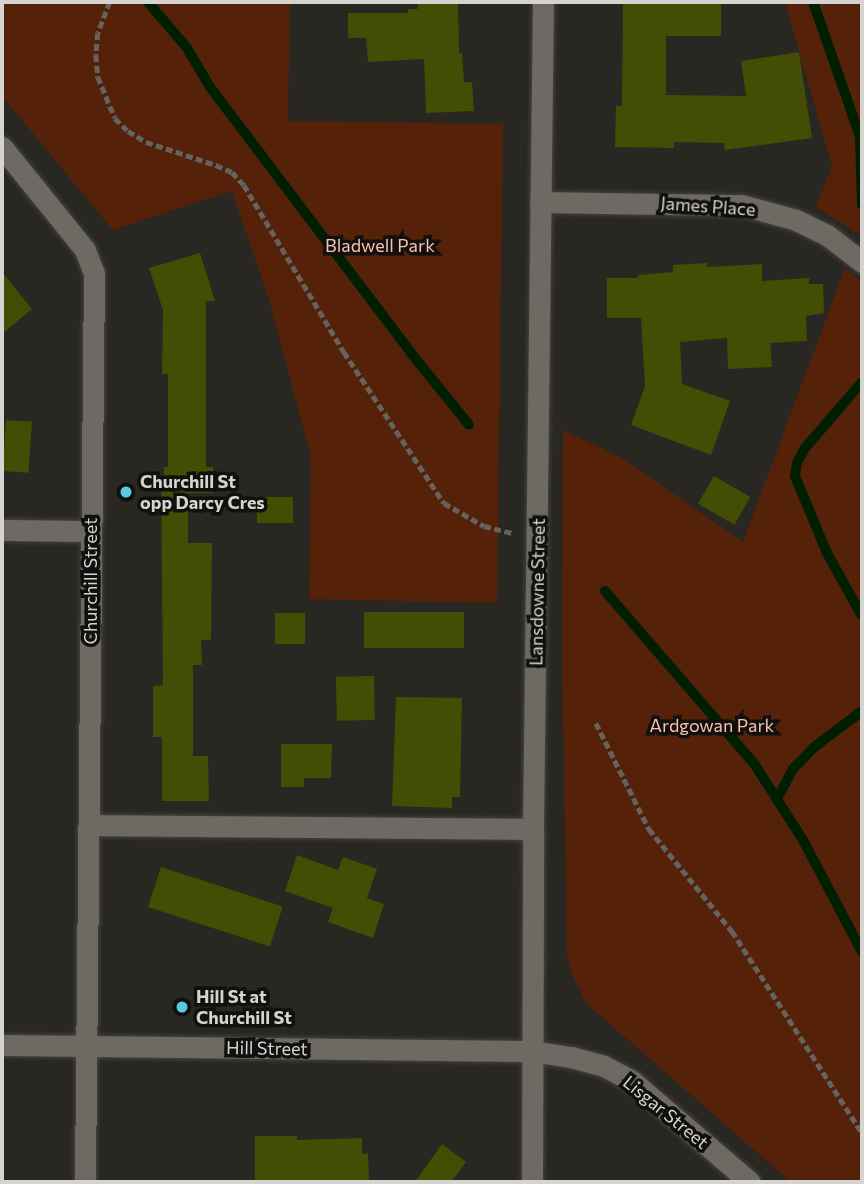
<!DOCTYPE html>
<style>
body{margin:0}
#map{position:relative;width:864px;height:1184px;overflow:hidden;background:#292722;font-family:Commissioner,sans-serif}
div>[style]{position:absolute}
.green>*{inset:0;background:#552109}
.stream>*{height:10px;margin:-5px;padding:0 5px;transform-origin:5px;border-radius:5px;background:#001f00}
.building>*{inset:0;background:#434d03;transform-origin:0 0}
.path>*{height:4.5px;margin-top:-2.25px;transform-origin:0;background:repeating-linear-gradient(90deg,#65635f 0 7px,transparent 0 10.5px)}
.roads{filter:drop-shadow(0 0 2px #45433e) drop-shadow(0 0 2px #45433e)}
.minor>*{height:21px;margin:-10.5px;padding:0 10.5px;transform-origin:10.5px;border-radius:10.5px;background:#6c6a63}
.dots>*{width:19px;height:19px;translate:-50% -50%;box-sizing:border-box;border:4px solid #11100e;border-radius:50%}
span{translate:-50% -50%;white-space:nowrap;text-align:center;line-height:1.15;-webkit-text-stroke:7px #11100e;paint-order:stroke}
.street-label{font-size:18px;color:#d5d4d1}
.park-label{font-size:18px;color:#fbc2ad}
.poi-label{font-size:18px;color:#d5d4d1;font-weight:700}
.left{translate:0 -50%;text-align:left}
.frame{position:absolute;inset:0;border:4px solid #d5d4d1;pointer-events:none}
</style>
<div id="map">
<div class="green">
<div style="clip-path:polygon(2px 2px,290px 2px,288px 121px,503px 124px,497px 603px,309px 599px,311px 457px,270px 303px,232px 191px,113px 230px,2px 96px)"></div>
<div style="clip-path:polygon(785px 2px,857px 2px,862px 17px,862px 236px,816px 207px,832px 166px)"></div>
<div style="clip-path:polygon(845px 268px,862px 283px,862px 1182px,791px 1182px,586px 1003px,571px 972px,567px 955px,562px 662px,563px 430px,622px 458px,743px 542px)"></div>
</div>
<div class="stream">
<div style="left:148px;top:2px;width:60px;rotate:49.7deg"></div>
<div style="left:187px;top:48px;width:45px;rotate:59.5deg"></div>
<div style="left:210px;top:87px;width:333px;rotate:52.9deg"></div>
<div style="left:411px;top:353px;width:92px;rotate:51.1deg"></div>
<div style="left:813px;top:2px;width:142px;rotate:70.7deg"></div>
<div style="left:860px;top:136px;width:69px;rotate:88.3deg"></div>
<div style="left:862px;top:382px;width:87px;rotate:130.8deg"></div>
<div style="left:805px;top:448px;width:17px;rotate:118deg"></div>
<div style="left:797px;top:463px;width:13px;rotate:99deg"></div>
<div style="left:795px;top:476px;width:81px;rotate:67.5deg"></div>
<div style="left:826px;top:551px;width:74px;rotate:61deg"></div>
<div style="left:605px;top:591px;width:230px;rotate:49.2deg"></div>
<div style="left:755px;top:765px;width:89px;rotate:57.4deg"></div>
<div style="left:803px;top:840px;width:127px;rotate:62.2deg"></div>
<div style="left:777px;top:799px;width:34px;rotate:-62deg"></div>
<div style="left:793px;top:769px;width:29px;rotate:-46deg"></div>
<div style="left:813px;top:748px;width:61px;rotate:-37.1deg"></div>
</div>
<div class="building">
<div style="clip-path:polygon(418px 2px,458px 2px,459px 53px,462px 53px,464px 82px,472px 82px,474px 111px,426px 113px,424px 59px,368px 62px,366px 38px,348px 38px,348px 13px,408px 13px,408px 9px,418px 9px)"></div>
<div style="clip-path:polygon(623px 2px,721px 2px,721px 36px,666px 36px,666px 95px,746px 96px,741px 61px,799px 52px,812px 138px,725px 150px,724px 143px,674px 142px,674px 148px,615px 147px,616px 106px,622px 106px)"></div>
<div style="clip-path:polygon(200px 253px,215px 301px,206px 301px,206px 467px,213px 467px,213px 493px,188px 493px,188px 543px,212px 543px,211px 640px,201px 640px,202px 665px,193px 665px,193px 756px,208px 756px,209px 801px,162px 801px,162px 737px,153px 737px,153px 686px,163px 685px,161px 477px,164px 477px,164px 467px,168px 467px,168px 374px,162px 374px,163px 310px,149px 268px)"></div>
<div style="clip-path:polygon(707px 263px,707px 267px,762px 264px,762px 281px,809px 278px,809px 284px,823px 284px,824px 313px,806px 316px,807px 341px,770px 343px,772px 367px,728px 369px,727px 338px,680px 342px,682px 384px,730px 401px,711px 455px,631px 425px,645px 386px,641px 318px,607px 318px,607px 278px,638px 278px,638px 275px,673px 272px,673px 265px)"></div>
<div style="clip-path:polygon(2px 272px,32px 309px,2px 334px)"></div>
<div style="left:6px;top:420px;width:26px;height:51px;rotate:4deg"></div>
<div style="left:714px;top:476px;width:42px;height:32px;rotate:30deg"></div>
<div style="left:257px;top:497px;width:36px;height:26px"></div>
<div style="left:364px;top:612px;width:100px;height:36px"></div>
<div style="left:275px;top:613px;width:30px;height:31px"></div>
<div style="left:374px;top:676px;width:44px;height:38px;rotate:89deg"></div>
<div style="clip-path:polygon(396px 697px,462px 698px,460px 797px,452px 797px,452px 808px,392px 806px)"></div>
<div style="clip-path:polygon(281px 744px,332px 744px,331px 778px,304px 778px,304px 787px,281px 787px)"></div>
<div style="clip-path:polygon(297px 855px,338px 870px,343px 857px,377px 869px,367px 898px,384px 904px,373px 938px,328px 922px,333px 908px,285px 891px)"></div>
<div style="left:161px;top:867px;width:128px;height:42px;rotate:18deg"></div>
<div style="clip-path:polygon(255px 1136px,297px 1136px,297px 1140px,362px 1138px,362px 1154px,368px 1153px,369px 1182px,255px 1182px)"></div>
<div style="clip-path:polygon(442px 1144px,466px 1162px,451px 1182px,415px 1182px)"></div>
</div>
<div class="path">
<div style="left:110px;top:2px;width:33px;rotate:111deg"></div>
<div style="left:98px;top:33px;width:22px;rotate:95deg"></div>
<div style="left:96px;top:55px;width:22px;rotate:85deg"></div>
<div style="left:98px;top:77px;width:44px;rotate:67.5deg"></div>
<div style="left:115px;top:118px;width:18px;rotate:45deg"></div>
<div style="left:128px;top:131px;width:21px;rotate:31deg"></div>
<div style="left:146px;top:142px;width:74px;rotate:18.2deg"></div>
<div style="left:216px;top:165px;width:17px;rotate:24deg"></div>
<div style="left:232px;top:172px;width:18px;rotate:47deg"></div>
<div style="left:244px;top:185px;width:195px;rotate:59.1deg"></div>
<div style="left:344px;top:352px;width:181px;rotate:56.5deg"></div>
<div style="left:444px;top:503px;width:46px;rotate:29.9deg"></div>
<div style="left:484px;top:526px;width:29px;rotate:14deg"></div>
<div style="left:596px;top:723px;width:119px;rotate:63.4deg"></div>
<div style="left:649px;top:829px;width:132px;rotate:50.9deg"></div>
<div style="left:732px;top:931px;width:240px;rotate:57.2deg"></div>
</div>
<div class="roads">
<div class="minor">
<div style="left:2px;top:147px;width:132px;rotate:51.1deg"></div>
<div style="left:85px;top:250px;width:25px;rotate:69deg"></div>
<div style="left:94px;top:273px;width:909px;rotate:90.57deg"></div>
<div style="left:540px;top:202px;width:202px;rotate:0.9deg"></div>
<div style="left:742px;top:205px;width:56px;rotate:15.5deg"></div>
<div style="left:796px;top:220px;width:34px;rotate:26deg"></div>
<div style="left:827px;top:235px;width:44px;rotate:37.6deg"></div>
<div style="left:2px;top:530px;width:88px;rotate:0.7deg"></div>
<div style="left:89px;top:825px;width:444px;rotate:0.5deg"></div>
<div style="left:2px;top:1045px;width:530px;rotate:0.65deg"></div>
<div style="left:532px;top:1051px;width:39px;rotate:9deg"></div>
<div style="left:571px;top:1057px;width:34px;rotate:15deg"></div>
<div style="left:604px;top:1066px;width:32px;rotate:28deg"></div>
<div style="left:632px;top:1081px;width:155px;rotate:40.6deg"></div>
<div style="left:532px;top:1182px;width:353px;rotate:-89.8deg"></div>
<div style="left:533px;top:829px;width:827px;rotate:-89.31deg"></div>
</div>
</div>
<div class="dots">
<div style="left:126px;top:492px;background:#5bc8e6"></div>
<div style="left:182px;top:1007px;background:#5bc8e6"></div>
</div>
<div class="street-label">
<span style="left:708px;top:206px;rotate:4deg">James Place</span>
<span style="left:90px;top:581px;rotate:-90deg">Churchill Street</span>
<span style="left:537px;top:592px;rotate:-89deg">Lansdowne Street</span>
<span style="left:267px;top:1048px;rotate:1deg">Hill Street</span>
<span style="left:666px;top:1112px;rotate:39deg">Lisgar Street</span>
</div>
<div class="park-label">
<span style="left:380px;top:245px">Bladwell Park</span>
<span style="left:712px;top:725px">Ardgowan Park</span>
</div>
<div class="poi-label">
<span class="left" style="left:140px;top:492px">Churchill St<br>opp Darcy Cres</span>
<span class="left" style="left:196px;top:1007px">Hill St at<br>Churchill St</span>
</div>
<div class="frame"></div>
</div>
